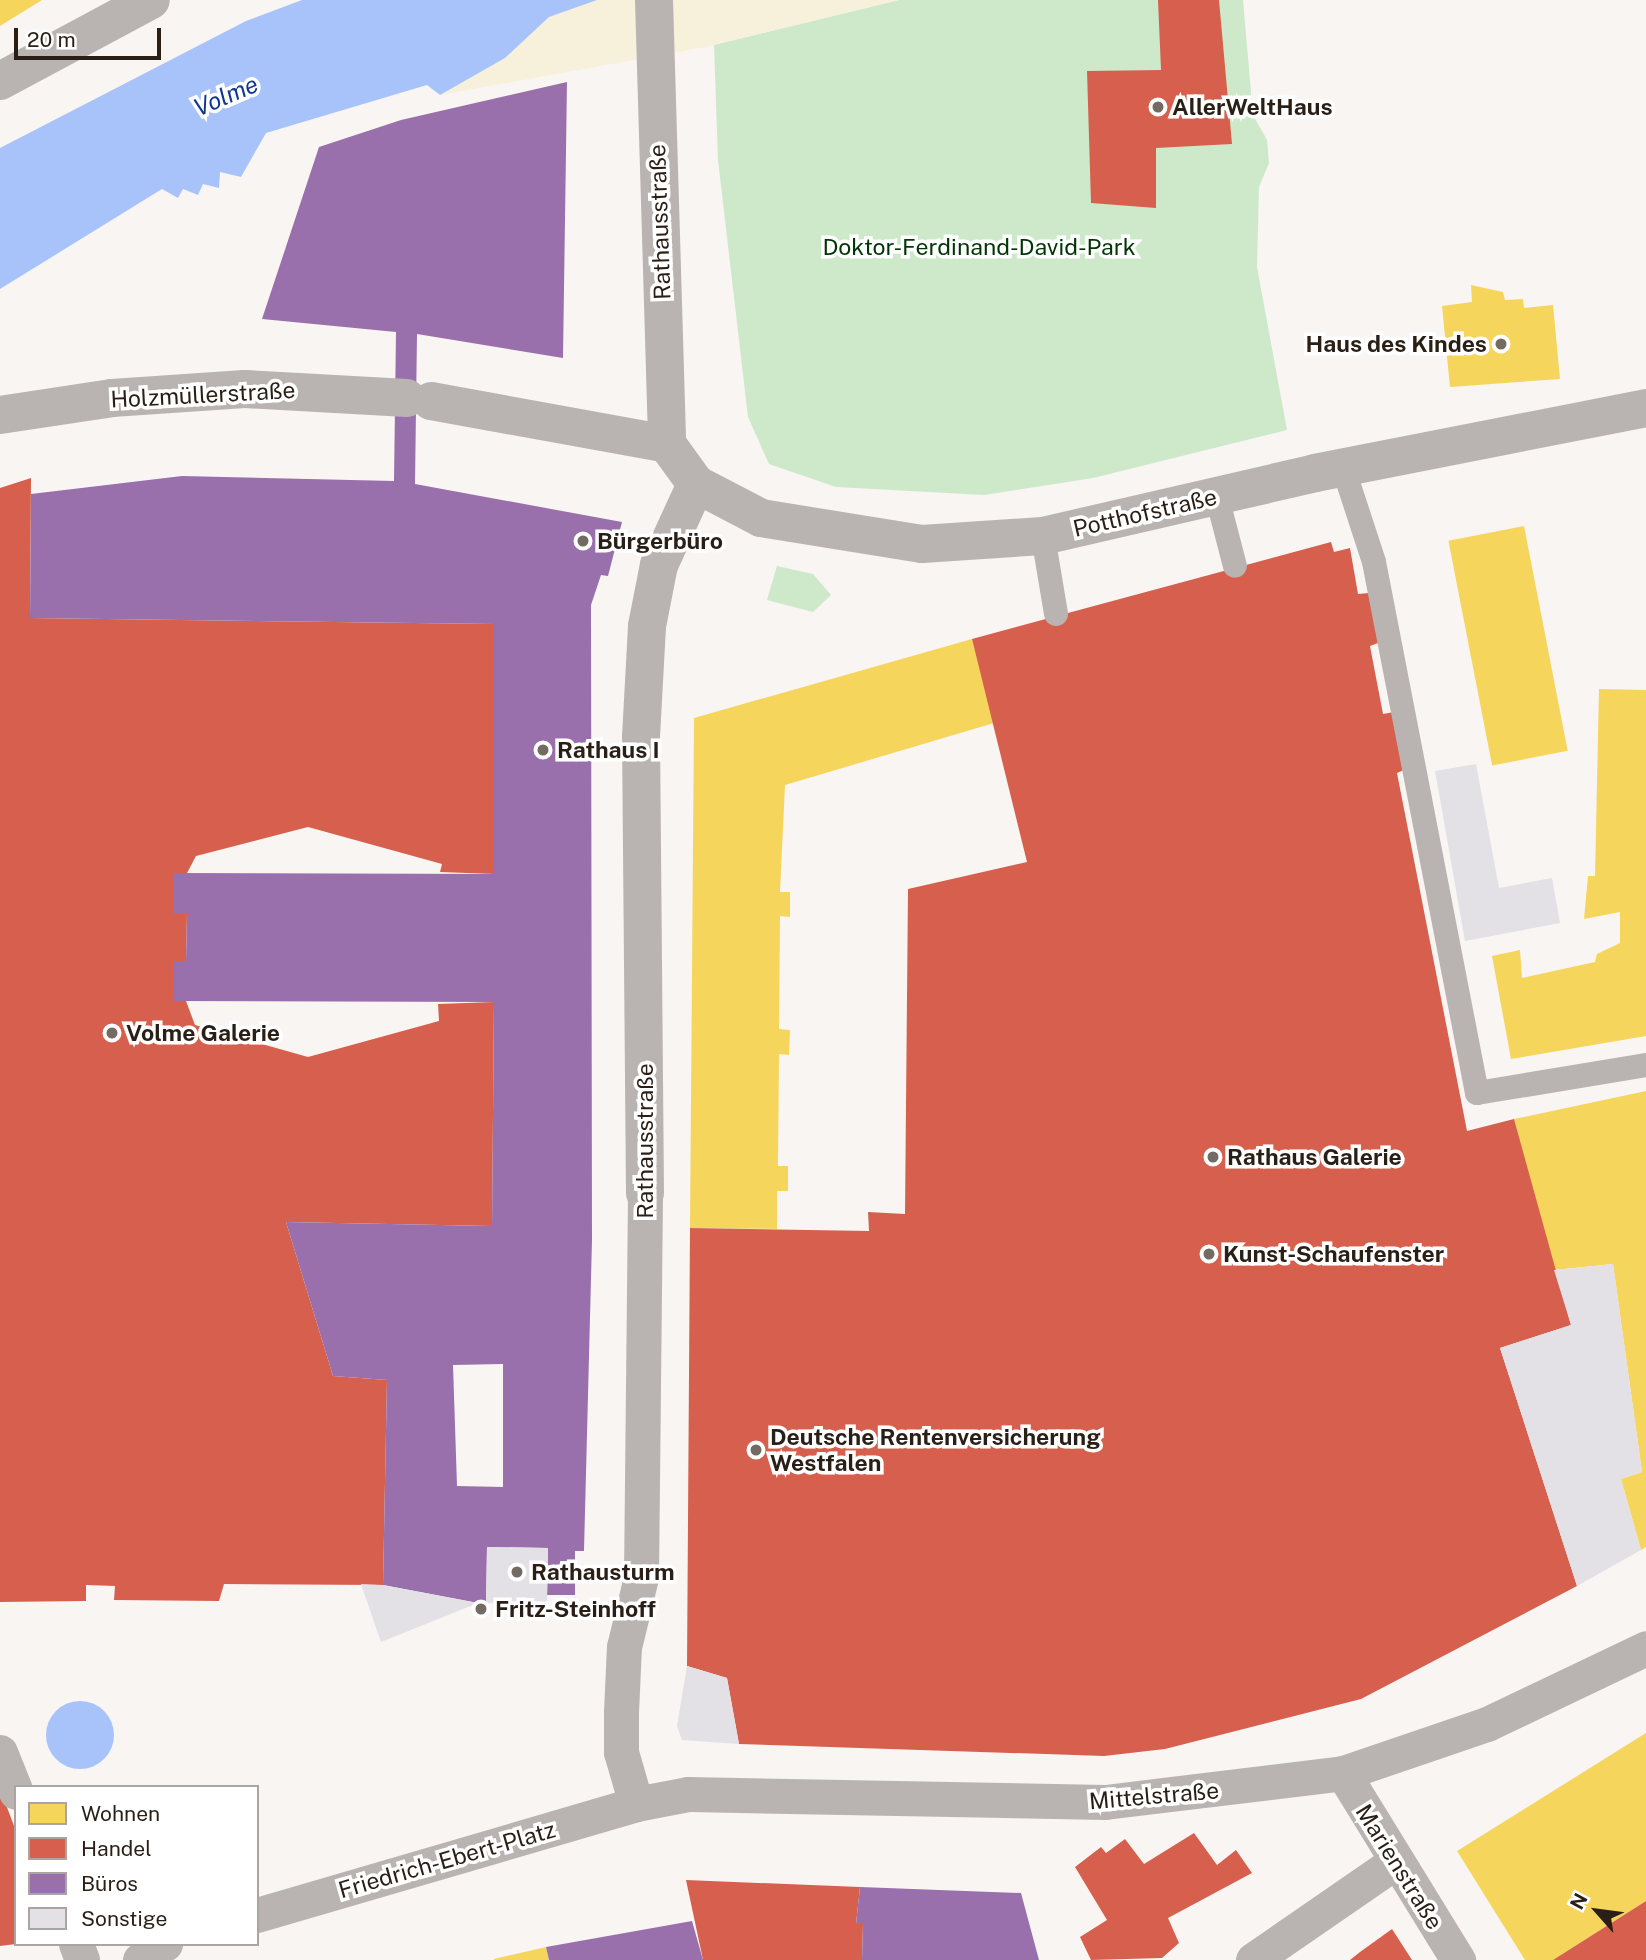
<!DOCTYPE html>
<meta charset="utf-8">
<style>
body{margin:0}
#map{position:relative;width:1646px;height:1960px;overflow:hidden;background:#f8f5f3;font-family:"Public Sans",sans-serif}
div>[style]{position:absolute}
.green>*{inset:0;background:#cee8ca}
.sand>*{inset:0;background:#f7f0db}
.water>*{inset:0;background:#a8c3fa}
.round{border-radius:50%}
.homes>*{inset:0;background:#f6d55c;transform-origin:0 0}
.shops>*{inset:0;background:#d6604d}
.offices>*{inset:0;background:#9970ab}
.building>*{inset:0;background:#e3e0e6;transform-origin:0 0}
.service>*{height:24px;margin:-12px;padding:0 12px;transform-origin:12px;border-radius:12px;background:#b9b4b2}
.pedestrian>*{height:35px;margin:-17.5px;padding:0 17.5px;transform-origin:17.5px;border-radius:17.5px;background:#b9b4b2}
.minor>*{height:38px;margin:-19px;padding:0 19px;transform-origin:19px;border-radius:19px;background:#b9b4b2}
.dots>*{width:19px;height:19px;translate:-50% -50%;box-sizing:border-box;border:4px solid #fff;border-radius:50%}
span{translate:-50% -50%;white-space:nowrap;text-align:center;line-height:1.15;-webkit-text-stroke:7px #fff;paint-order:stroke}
.poi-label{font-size:23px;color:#2a1f16;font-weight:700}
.left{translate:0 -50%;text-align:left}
.right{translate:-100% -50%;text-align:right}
.street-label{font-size:23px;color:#2a1f16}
.park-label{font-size:23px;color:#023505}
.water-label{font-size:24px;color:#113890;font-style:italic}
.legend{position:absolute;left:14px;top:1785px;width:245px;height:161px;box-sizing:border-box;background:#fff;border:2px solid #aaa5a2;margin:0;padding:9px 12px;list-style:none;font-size:21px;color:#2a1f16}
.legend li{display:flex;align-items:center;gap:14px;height:35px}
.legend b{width:35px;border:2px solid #aaa5a2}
.north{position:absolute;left:1562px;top:1876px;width:70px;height:70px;-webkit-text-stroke:5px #fff;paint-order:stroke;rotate:298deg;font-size:19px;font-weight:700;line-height:28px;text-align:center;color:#2a1f16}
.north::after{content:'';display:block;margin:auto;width:24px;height:32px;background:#2a1f16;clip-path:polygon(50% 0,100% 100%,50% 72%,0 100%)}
.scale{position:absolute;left:14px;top:28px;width:147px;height:32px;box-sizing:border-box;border:4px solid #2a1f16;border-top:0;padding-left:9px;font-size:21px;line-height:24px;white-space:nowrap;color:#2a1f16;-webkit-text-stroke:5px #fff;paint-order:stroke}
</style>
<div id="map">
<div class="green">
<div style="clip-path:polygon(899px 0,1243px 0,1253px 115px,1267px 140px,1269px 163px,1259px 187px,1257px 267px,1287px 430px,1093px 478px,984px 495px,836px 487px,769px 464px,748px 417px,718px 160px,714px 45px)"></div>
<div style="clip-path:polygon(777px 566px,813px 574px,831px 595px,813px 612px,767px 600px)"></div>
</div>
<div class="sand">
<div style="clip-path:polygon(597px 0,899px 0,705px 47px,440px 95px,505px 58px,549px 17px)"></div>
</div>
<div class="water">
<div style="clip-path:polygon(302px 0,597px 0,549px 17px,505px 58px,440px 95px,427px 85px,266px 133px,241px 177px,220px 172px,219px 188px,203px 184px,198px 195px,183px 189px,178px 198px,162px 189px,0 289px,0 148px,246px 21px)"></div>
<div class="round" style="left:46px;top:1701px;width:68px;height:68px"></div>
</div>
<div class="homes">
<div style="clip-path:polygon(0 0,42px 0,0 26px)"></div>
<div style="clip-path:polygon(1471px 285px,1503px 292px,1505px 300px,1523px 299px,1524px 308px,1553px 305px,1560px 379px,1450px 387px,1442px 306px,1472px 302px)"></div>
<div style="left:1524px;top:526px;width:229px;height:77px;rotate:79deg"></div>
<div style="clip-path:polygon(972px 639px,994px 723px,785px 785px,780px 892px,790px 892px,790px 917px,780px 916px,779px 1029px,790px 1030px,789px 1055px,779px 1054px,778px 1166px,788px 1166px,788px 1191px,777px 1191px,777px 1229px,690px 1228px,694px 718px)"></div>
<div style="clip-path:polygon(1599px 689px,1646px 690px,1646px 1036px,1511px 1059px,1492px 956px,1520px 950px,1522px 978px,1595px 962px,1597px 954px,1620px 943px,1620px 912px,1584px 919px,1588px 876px,1595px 876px)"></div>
<div style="clip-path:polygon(1646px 1091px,1646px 1547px,1641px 1550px,1621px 1479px,1642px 1472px,1613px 1264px,1554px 1270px,1514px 1119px)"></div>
<div style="clip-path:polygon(1646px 1733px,1646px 1901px,1553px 1960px,1525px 1960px,1457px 1851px)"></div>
<div style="clip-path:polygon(546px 1947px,549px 1960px,494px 1960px,494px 1959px)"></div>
</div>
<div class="shops">
<div style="clip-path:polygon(1158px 0,1219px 0,1232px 144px,1156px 148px,1156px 208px,1091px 203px,1087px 71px,1161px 70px)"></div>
<div style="clip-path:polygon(31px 478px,30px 618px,494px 624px,494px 874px,440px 872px,442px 864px,308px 827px,196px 856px,186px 875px,173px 873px,173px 914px,187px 914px,186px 961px,174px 961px,174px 1001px,186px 1001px,195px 1025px,308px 1057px,439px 1021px,438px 1004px,494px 1002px,492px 1226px,286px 1222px,333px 1376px,387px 1380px,383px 1585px,224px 1584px,219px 1601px,114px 1600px,115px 1586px,86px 1585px,86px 1601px,0 1602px,0 488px)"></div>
<div style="clip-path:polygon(1331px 542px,1334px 552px,1350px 548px,1358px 594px,1369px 593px,1378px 643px,1370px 646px,1383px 714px,1394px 712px,1406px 769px,1397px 773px,1467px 1131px,1514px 1119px,1571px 1325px,1500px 1348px,1577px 1586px,1361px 1699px,1165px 1749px,1104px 1756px,739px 1744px,727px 1678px,687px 1666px,690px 1228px,869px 1231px,868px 1212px,905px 1214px,908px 889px,1027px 862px,972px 639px)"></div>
<div style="clip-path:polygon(0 1789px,16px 1831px,16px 1944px,0 1946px)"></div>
<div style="clip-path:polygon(1194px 1833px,1217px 1865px,1236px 1850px,1252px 1873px,1168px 1918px,1179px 1943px,1162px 1958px,1091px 1960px,1080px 1937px,1107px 1920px,1075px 1867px,1101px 1847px,1106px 1853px,1125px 1839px,1144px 1864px)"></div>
<div style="clip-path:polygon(686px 1880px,860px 1887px,856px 1924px,863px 1924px,862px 1960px,703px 1960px)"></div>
<div style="clip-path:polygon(1646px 1901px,1646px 1960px,1553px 1960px)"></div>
<div style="clip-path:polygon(1392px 1929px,1412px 1960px,1350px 1960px,1360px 1952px)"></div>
</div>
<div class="offices">
<div style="clip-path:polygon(evenodd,567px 82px,563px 358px,417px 334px,415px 484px,622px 522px,608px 576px,601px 575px,591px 605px,592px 1240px,584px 1551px,575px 1551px,575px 1595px,547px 1595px,548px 1548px,487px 1547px,486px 1603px,478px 1603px,383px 1585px,387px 1380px,333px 1376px,286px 1222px,492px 1226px,494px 1002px,174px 1001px,174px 961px,186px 961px,187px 914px,173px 914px,173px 873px,494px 874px,494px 624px,30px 618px,31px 494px,182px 476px,394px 481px,396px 332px,262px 319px,319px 147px,401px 120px,567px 82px,503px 1364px,503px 1487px,457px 1486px,453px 1365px,503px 1364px)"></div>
<div style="clip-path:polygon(860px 1887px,1021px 1893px,1039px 1960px,862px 1960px,863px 1924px,856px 1924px)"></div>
<div style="clip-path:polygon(692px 1921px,703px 1960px,549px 1960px,546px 1947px)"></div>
</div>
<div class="building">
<div style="clip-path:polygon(1476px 764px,1499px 888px,1552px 878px,1560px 923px,1465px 941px,1435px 771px)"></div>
<div style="clip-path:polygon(1613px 1264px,1642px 1472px,1621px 1479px,1641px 1550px,1577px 1586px,1500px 1348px,1571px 1325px,1554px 1270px)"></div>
<div style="left:487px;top:1547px;width:61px;height:56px;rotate:1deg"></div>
<div style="clip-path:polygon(361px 1584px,383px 1585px,478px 1603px,381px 1642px)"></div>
<div style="clip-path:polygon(687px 1666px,727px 1678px,739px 1744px,682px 1740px,677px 1726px)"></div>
</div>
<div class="service">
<div style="left:1343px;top:467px;width:100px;rotate:71.9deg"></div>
<div style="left:1374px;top:562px;width:541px;rotate:79.02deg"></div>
<div style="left:1477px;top:1093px;width:171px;rotate:-9.4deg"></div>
<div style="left:1217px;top:497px;width:71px;rotate:75.4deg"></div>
<div style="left:1043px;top:536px;width:79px;rotate:80.5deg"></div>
</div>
<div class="pedestrian">
<div style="left:0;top:1752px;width:43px;rotate:68.2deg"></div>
<div style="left:1343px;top:1773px;width:220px;rotate:58.4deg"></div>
<div style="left:636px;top:1804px;width:54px;rotate:-106.1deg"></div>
<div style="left:621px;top:1752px;width:40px;rotate:-90deg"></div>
<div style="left:621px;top:1712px;width:65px;rotate:-87.4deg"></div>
<div style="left:624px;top:1647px;width:72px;rotate:-76.3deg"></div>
<div style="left:641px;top:1577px;width:384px;rotate:-89.4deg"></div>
<div style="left:257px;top:1915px;width:395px;rotate:-16.3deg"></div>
<div style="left:636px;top:1804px;width:53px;rotate:-10.9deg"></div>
<div style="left:688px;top:1794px;width:417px;rotate:1.1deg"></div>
<div style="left:1105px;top:1802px;width:240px;rotate:-6.9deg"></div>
<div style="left:1343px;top:1773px;width:152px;rotate:-18.8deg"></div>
<div style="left:1487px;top:1724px;width:176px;rotate:-25.5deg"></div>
<div style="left:76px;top:1944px;width:17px;rotate:69deg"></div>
<div style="left:140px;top:1960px;width:30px;rotate:-33deg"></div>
<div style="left:1253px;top:1960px;width:173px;rotate:-34.6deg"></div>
</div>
<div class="minor">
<div style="left:654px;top:0;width:444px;rotate:88.3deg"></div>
<div style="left:0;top:81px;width:171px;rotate:-28.2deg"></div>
<div style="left:431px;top:401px;width:240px;rotate:10.3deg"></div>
<div style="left:0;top:415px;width:113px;rotate:-8.6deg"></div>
<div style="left:112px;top:398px;width:133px;rotate:-3.9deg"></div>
<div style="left:245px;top:389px;width:162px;rotate:3.2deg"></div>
<div style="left:667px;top:444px;width:49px;rotate:54.1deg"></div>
<div style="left:696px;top:484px;width:73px;rotate:27.6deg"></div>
<div style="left:761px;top:518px;width:163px;rotate:9.2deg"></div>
<div style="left:922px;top:544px;width:121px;rotate:-3.8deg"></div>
<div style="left:1043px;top:536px;width:279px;rotate:-13deg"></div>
<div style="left:1315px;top:473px;width:337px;rotate:-11.1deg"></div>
<div style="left:645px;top:1193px;width:456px;rotate:-90.5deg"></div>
<div style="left:641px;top:737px;width:111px;rotate:-86.9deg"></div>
<div style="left:647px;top:626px;width:62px;rotate:-78.9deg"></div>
<div style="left:659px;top:565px;width:89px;rotate:-65.4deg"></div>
</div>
<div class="dots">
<div style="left:1158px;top:107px;background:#726a63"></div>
<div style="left:1501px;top:344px;background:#726a63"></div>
<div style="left:583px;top:541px;background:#726a63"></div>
<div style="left:543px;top:750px;background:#726a63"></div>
<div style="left:112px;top:1033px;background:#726a63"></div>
<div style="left:1213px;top:1157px;background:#726a63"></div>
<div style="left:1209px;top:1254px;background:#726a63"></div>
<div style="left:756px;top:1450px;background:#726a63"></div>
<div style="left:517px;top:1572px;background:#726a63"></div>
<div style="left:481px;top:1609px;background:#726a63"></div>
</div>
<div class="poi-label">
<span class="left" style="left:1172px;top:107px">AllerWeltHaus</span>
<span class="right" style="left:1487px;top:344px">Haus des Kindes</span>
<span class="left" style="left:597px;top:541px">Bürgerbüro</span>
<span class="left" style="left:557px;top:750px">Rathaus I</span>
<span class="left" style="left:126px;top:1033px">Volme Galerie</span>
<span class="left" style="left:1227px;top:1157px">Rathaus Galerie</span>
<span class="left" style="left:1223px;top:1254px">Kunst-Schaufenster</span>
<span class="left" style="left:770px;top:1450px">Deutsche Rentenversicherung<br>Westfalen</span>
<span class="left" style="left:531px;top:1572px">Rathausturm</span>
<span class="left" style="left:495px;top:1609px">Fritz-Steinhoff</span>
</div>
<div class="street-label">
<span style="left:660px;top:222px;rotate:-92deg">Rathausstraße</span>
<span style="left:203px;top:395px;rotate:-3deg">Holzmüllerstraße</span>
<span style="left:1145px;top:513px;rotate:-13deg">Potthofstraße</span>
<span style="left:645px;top:1141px;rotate:-90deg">Rathausstraße</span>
<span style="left:1154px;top:1796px;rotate:-5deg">Mittelstraße</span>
<span style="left:447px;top:1860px;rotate:-16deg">Friedrich-Ebert-Platz</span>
<span style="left:1399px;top:1867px;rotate:58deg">Marienstraße</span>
</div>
<div class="park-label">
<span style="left:979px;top:247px">Doktor-Ferdinand-David-Park</span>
</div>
<div class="water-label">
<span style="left:226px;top:96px;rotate:-23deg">Volme</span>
</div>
<ul class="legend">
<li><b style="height:19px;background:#f6d55c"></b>Wohnen</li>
<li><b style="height:19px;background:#d6604d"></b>Handel</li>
<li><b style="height:19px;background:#9970ab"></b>Büros</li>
<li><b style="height:19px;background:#e3e0e6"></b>Sonstige</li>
</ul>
<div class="north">N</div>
<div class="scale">20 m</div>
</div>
